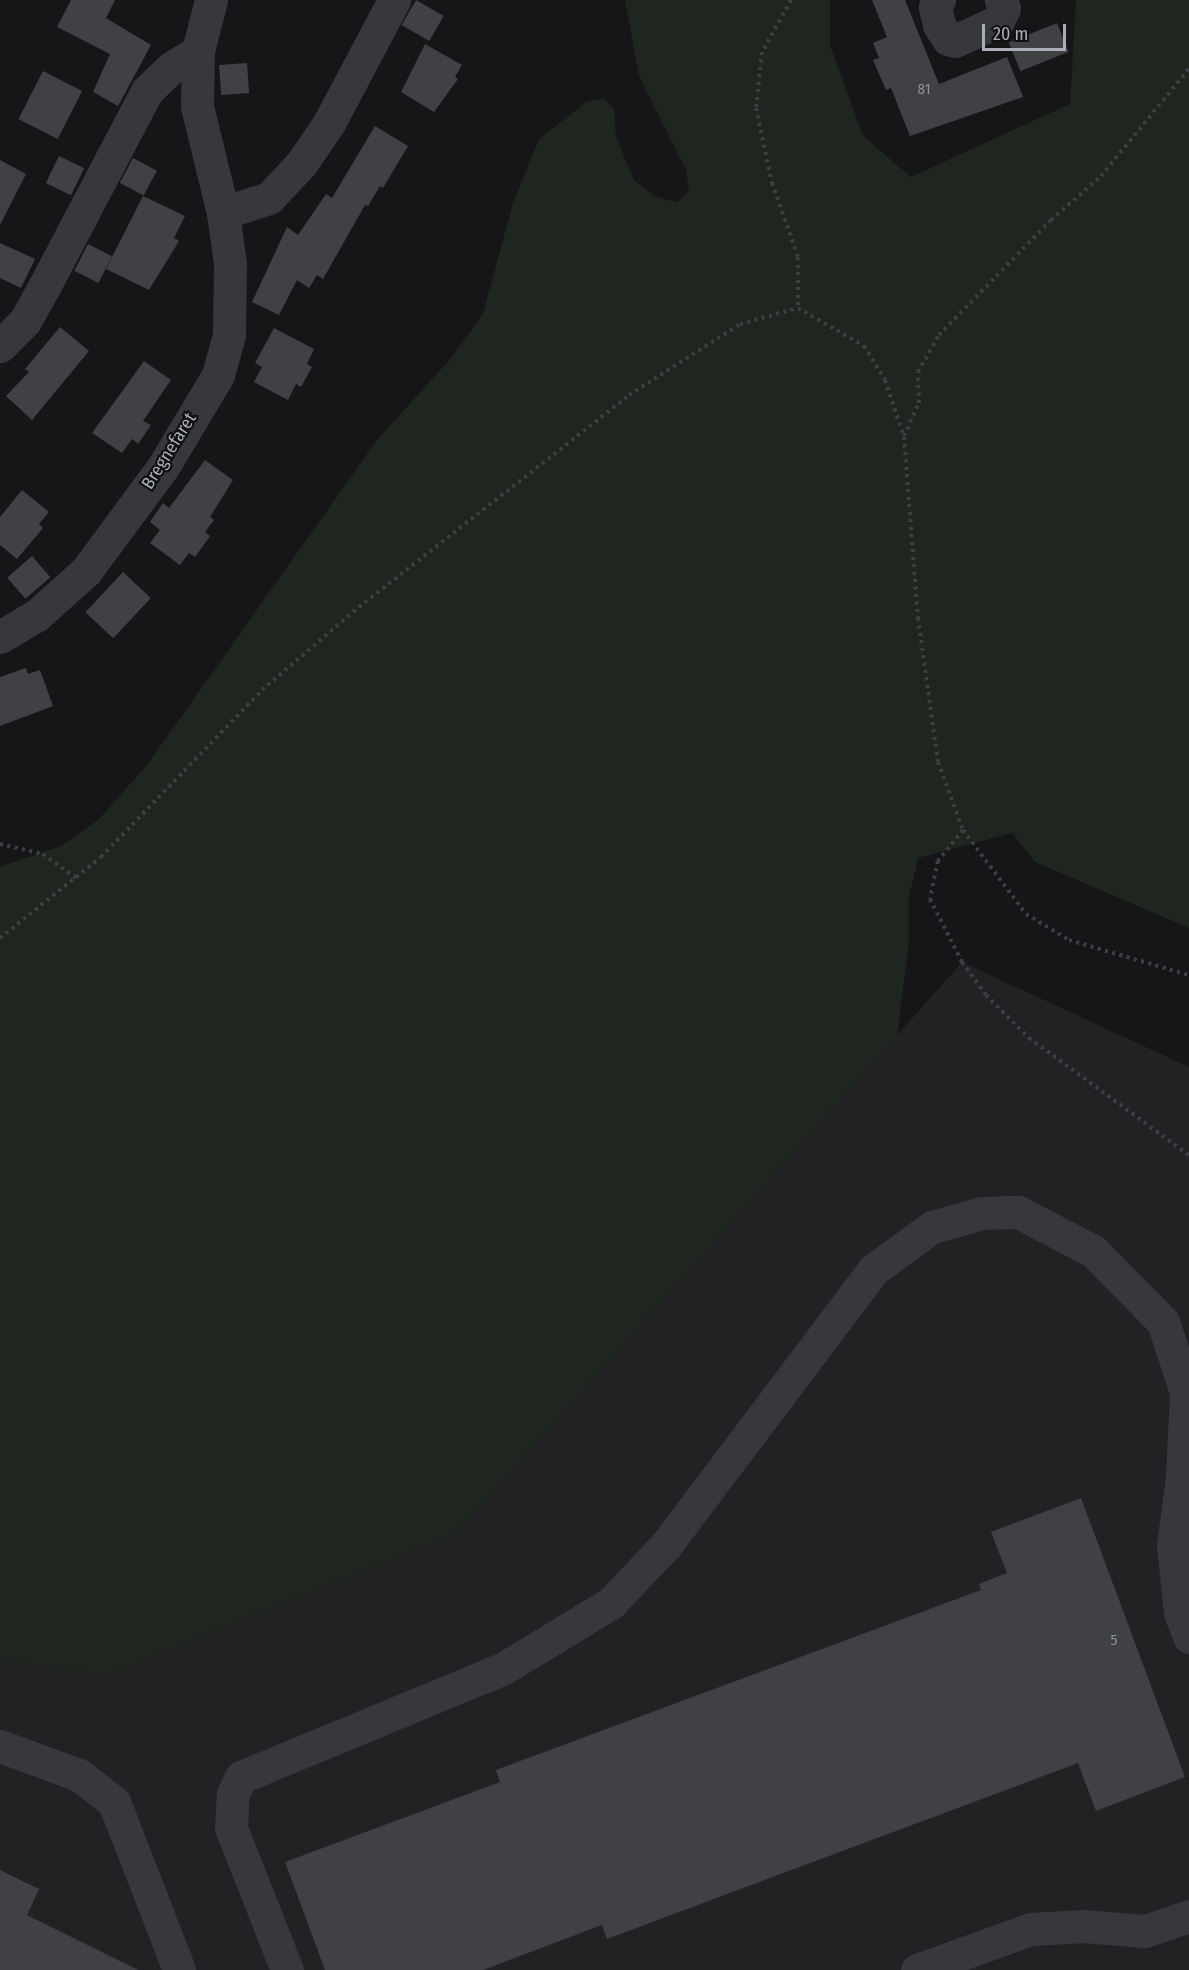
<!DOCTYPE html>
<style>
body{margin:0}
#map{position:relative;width:1189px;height:1970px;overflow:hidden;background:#161618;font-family:"Fira Sans Condensed",sans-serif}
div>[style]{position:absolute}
.built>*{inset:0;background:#222225}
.green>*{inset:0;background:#1e261f}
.building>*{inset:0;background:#404145;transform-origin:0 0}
.path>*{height:4px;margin-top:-2px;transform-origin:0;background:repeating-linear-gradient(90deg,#3d3f44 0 3px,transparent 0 7.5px)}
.minor>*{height:33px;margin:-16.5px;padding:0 16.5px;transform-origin:16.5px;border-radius:16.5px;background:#37383d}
span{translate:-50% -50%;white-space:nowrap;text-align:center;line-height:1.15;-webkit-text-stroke:4.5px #111113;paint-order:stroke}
.number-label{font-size:15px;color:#8e929b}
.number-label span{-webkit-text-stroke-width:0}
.street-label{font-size:18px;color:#a8adb8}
.scale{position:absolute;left:982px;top:24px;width:84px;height:27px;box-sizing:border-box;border:3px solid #a8adb8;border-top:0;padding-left:8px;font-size:18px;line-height:21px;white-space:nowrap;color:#a8adb8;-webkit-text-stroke:4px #111113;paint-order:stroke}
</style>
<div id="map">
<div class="built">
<div style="clip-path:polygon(962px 962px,1189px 1067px,1189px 1970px,0 1970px,0 1659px,107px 1675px,457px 1533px)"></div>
</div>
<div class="green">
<div style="clip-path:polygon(625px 0,830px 0,830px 45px,863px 136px,911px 177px,1070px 104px,1076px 0,1189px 0,1189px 928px,1035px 862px,1012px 833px,918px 858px,909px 897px,909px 942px,897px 1036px,457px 1533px,107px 1675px,0 1659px,0 867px,61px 846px,98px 820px,147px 765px,377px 440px,452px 357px,483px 314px,513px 203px,539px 139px,586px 102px,604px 99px,614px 109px,616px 137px,634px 180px,654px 196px,677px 202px,689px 191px,686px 170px,639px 76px)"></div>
</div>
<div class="building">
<div style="clip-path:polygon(71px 0,115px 0,106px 18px,151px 45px,118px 106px,93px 92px,110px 54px,57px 27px)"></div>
<div style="left:416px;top:0;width:32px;height:29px;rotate:30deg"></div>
<div style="clip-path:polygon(872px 0,905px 0,939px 84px,1007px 57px,1023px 97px,910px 136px,891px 88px,886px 90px,873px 60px,879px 58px,873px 43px,887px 37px)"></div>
<div style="left:1057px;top:23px;width:31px;height:52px;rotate:68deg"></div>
<div style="clip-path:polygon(425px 44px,462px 65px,455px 77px,458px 79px,434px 112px,401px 92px)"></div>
<div style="left:247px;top:63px;width:30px;height:28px;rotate:86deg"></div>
<div style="left:43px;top:71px;width:44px;height:54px;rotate:27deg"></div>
<div style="clip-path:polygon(375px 126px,408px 146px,383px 188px,380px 186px,368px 206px,365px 205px,323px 279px,317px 275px,309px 288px,297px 280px,279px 315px,252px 302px,287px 227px,298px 235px,326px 194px,332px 198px)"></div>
<div style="left:59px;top:156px;width:28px;height:30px;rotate:26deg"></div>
<div style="left:133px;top:158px;width:27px;height:28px;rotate:28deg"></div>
<div style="clip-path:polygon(0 160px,26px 174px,0 225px)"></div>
<div style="clip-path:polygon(143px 196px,185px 216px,174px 238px,179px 241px,149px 290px,106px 269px)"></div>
<div style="clip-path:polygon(0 243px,35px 259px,21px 288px,0 278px)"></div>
<div style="left:88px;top:244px;width:27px;height:30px;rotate:27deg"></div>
<div style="clip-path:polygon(60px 327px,89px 351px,32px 420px,6px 396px,29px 372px,25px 369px)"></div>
<div style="clip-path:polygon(274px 328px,314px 349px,307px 364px,312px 367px,301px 387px,296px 384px,288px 400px,254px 382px,262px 367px,255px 363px)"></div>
<div style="clip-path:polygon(144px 361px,171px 380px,143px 421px,151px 425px,138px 444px,132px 439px,122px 453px,92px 433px)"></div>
<div style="clip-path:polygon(205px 460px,233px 480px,210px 517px,214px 520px,205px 532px,210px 536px,195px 557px,189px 553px,180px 565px,150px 543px,160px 530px,150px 522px,163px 503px,169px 508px)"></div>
<div style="clip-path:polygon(22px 490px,49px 512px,39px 524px,43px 528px,17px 559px,0 545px,0 517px)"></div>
<div style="left:32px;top:556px;width:28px;height:33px;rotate:49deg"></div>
<div style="left:123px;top:572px;width:38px;height:55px;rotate:43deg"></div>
<div style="clip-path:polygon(26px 668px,28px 674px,40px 670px,53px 706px,0 726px,0 677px)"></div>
<div style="clip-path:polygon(1081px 1498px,1185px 1777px,1096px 1811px,1078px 1763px,607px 1939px,602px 1925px,483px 1970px,325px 1970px,285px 1862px,500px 1782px,496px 1770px,981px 1590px,979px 1584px,1007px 1573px,991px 1532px)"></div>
<div style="clip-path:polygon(0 1870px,39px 1889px,27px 1915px,138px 1970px,0 1970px)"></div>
</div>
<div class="path">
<div style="left:791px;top:0;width:60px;rotate:119.1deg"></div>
<div style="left:762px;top:52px;width:56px;rotate:96.1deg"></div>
<div style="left:756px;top:108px;width:77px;rotate:78deg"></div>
<div style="left:772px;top:183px;width:78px;rotate:70.6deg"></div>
<div style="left:798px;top:257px;width:51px;rotate:90deg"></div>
<div style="left:904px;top:436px;width:36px;rotate:-66deg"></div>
<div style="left:919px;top:403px;width:31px;rotate:-92deg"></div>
<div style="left:918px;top:372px;width:43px;rotate:-60.4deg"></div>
<div style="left:939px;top:335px;width:161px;rotate:-45.8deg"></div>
<div style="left:1051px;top:220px;width:67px;rotate:-41.3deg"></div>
<div style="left:1101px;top:176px;width:139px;rotate:-50.6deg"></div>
<div style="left:963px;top:830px;width:40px;rotate:129deg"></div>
<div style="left:938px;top:861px;width:39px;rotate:102deg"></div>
<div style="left:930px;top:899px;width:71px;rotate:63.1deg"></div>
<div style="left:962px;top:962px;width:41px;rotate:54deg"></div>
<div style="left:986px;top:995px;width:61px;rotate:45deg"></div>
<div style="left:1029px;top:1038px;width:198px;rotate:36.2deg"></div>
<div style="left:0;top:844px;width:44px;rotate:13.1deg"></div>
<div style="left:43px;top:854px;width:41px;rotate:36deg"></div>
<div style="left:0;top:938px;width:129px;rotate:-38.7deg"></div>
<div style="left:101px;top:857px;width:232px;rotate:-46deg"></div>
<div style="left:262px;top:690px;width:128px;rotate:-40.6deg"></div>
<div style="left:359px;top:607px;width:343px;rotate:-38.1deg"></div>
<div style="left:629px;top:395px;width:132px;rotate:-32.6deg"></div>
<div style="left:740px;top:324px;width:60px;rotate:-15.4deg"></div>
<div style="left:798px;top:308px;width:76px;rotate:29.9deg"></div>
<div style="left:864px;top:346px;width:40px;rotate:58deg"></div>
<div style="left:885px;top:380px;width:60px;rotate:71.6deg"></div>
<div style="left:904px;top:437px;width:182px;rotate:85.6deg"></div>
<div style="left:918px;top:618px;width:145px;rotate:82.1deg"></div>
<div style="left:938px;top:762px;width:72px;rotate:69.8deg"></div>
<div style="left:963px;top:830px;width:105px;rotate:53.1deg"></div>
<div style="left:1026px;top:914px;width:50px;rotate:31.2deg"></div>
<div style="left:1069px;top:940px;width:125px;rotate:16.3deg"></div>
</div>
<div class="minor">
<div style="left:939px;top:0;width:8px;rotate:120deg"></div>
<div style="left:935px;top:7px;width:18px;rotate:77deg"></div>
<div style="left:939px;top:25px;width:17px;rotate:57deg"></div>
<div style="left:948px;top:39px;width:7px;rotate:16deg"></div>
<div style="left:955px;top:41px;width:47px;rotate:-24.9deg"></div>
<div style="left:998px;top:21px;width:14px;rotate:-65deg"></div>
<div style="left:1004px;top:8px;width:9px;rotate:-111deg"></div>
<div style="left:223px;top:213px;width:48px;rotate:-18.1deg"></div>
<div style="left:269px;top:198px;width:47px;rotate:-46.7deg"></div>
<div style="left:301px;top:164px;width:50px;rotate:-55.7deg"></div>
<div style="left:329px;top:123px;width:139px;rotate:-62.1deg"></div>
<div style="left:0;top:346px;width:35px;rotate:-45deg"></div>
<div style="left:25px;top:321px;width:39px;rotate:-61deg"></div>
<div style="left:44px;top:287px;width:221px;rotate:-62.3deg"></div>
<div style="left:147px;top:91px;width:33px;rotate:-44deg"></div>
<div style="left:171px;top:68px;width:32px;rotate:-32deg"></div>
<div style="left:0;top:637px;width:43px;rotate:-30.7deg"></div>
<div style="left:37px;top:615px;width:66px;rotate:-41.9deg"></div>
<div style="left:86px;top:571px;width:129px;rotate:-53.5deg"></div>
<div style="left:163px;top:467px;width:107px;rotate:-59.1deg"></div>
<div style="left:218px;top:375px;width:41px;rotate:-74.6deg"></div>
<div style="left:229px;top:335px;width:72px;rotate:-89.2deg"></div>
<div style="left:230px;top:263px;width:50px;rotate:-98deg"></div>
<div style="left:223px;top:213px;width:110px;rotate:-103.7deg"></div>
<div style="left:197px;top:106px;width:55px;rotate:-89deg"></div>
<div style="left:198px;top:51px;width:53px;rotate:-75.7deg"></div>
<div style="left:0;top:1746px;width:84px;rotate:20.2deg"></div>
<div style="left:79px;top:1775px;width:44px;rotate:37.6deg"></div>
<div style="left:114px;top:1802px;width:180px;rotate:68.8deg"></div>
<div style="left:287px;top:1970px;width:153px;rotate:-111.5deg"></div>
<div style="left:231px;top:1828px;width:34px;rotate:-87deg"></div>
<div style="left:233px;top:1794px;width:19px;rotate:-65deg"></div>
<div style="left:241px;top:1777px;width:285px;rotate:-22.5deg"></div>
<div style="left:504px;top:1668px;width:125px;rotate:-31.3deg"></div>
<div style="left:611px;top:1603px;width:80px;rotate:-46.5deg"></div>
<div style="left:666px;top:1545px;width:344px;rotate:-53deg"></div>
<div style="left:873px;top:1270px;width:73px;rotate:-36.1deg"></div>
<div style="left:932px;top:1227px;width:52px;rotate:-15.6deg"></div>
<div style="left:982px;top:1213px;width:36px;rotate:-2deg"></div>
<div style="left:1018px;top:1212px;width:85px;rotate:27.5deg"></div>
<div style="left:1093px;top:1251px;width:100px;rotate:45.4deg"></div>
<div style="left:1163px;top:1322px;width:74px;rotate:71.8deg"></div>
<div style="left:1186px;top:1392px;width:86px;rotate:92.7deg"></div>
<div style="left:1182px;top:1478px;width:68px;rotate:97.7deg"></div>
<div style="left:1173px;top:1545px;width:68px;rotate:84.1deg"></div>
<div style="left:1180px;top:1613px;width:26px;rotate:69deg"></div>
<div style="left:917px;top:1970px;width:121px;rotate:-19.8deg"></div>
<div style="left:1031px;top:1929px;width:52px;rotate:-3.3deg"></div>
<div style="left:1083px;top:1926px;width:62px;rotate:4.6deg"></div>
<div style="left:1145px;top:1931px;width:46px;rotate:-18.8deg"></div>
</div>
<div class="number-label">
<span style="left:924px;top:90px">81</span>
<span style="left:1114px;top:1641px">5</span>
</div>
<div class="street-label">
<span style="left:169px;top:451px;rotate:-58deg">Bregnefaret</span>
</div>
<div class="scale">20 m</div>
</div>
